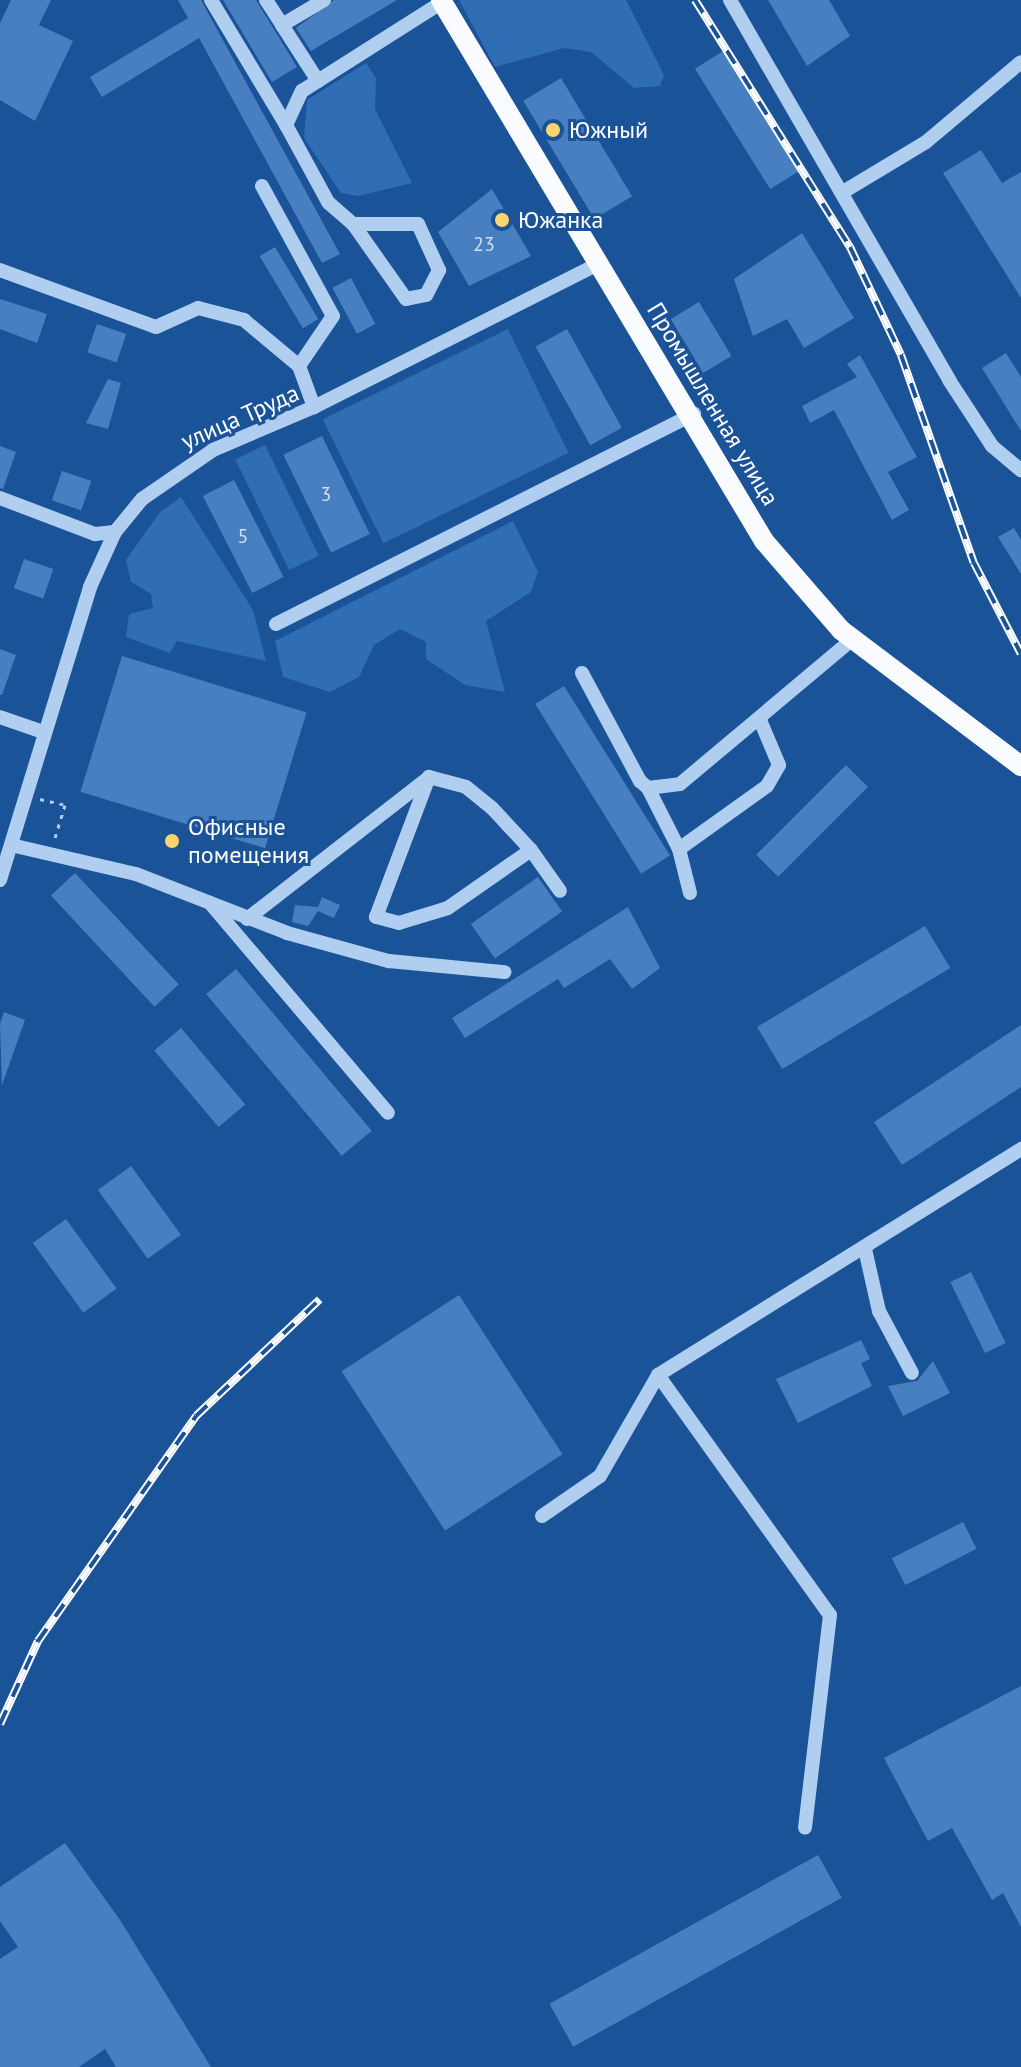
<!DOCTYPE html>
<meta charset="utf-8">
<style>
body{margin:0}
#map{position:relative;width:1021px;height:2067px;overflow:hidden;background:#1b5398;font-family:"PT Sans",sans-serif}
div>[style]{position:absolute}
.green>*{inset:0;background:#2f6db5;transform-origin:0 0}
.building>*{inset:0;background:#487fc0;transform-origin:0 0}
.path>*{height:3px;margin-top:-1.5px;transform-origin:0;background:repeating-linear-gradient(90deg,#b0cef0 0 4px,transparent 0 10px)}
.minor>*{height:14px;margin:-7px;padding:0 7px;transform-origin:7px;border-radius:7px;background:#b0cef0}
.major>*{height:20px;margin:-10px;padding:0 10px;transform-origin:10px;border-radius:10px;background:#f9fbff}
.rail>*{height:8px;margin-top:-4px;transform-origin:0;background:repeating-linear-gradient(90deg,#1b5398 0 15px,#fff 0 30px);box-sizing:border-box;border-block:2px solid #fff}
.dots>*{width:22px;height:22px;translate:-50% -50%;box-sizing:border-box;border:4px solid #1b5398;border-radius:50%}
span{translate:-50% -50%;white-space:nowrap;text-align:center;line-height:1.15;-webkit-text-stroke:6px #1b5398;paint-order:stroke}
.number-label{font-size:20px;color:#d1dfef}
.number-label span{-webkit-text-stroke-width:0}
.poi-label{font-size:24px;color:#fff}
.left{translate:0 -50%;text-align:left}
.street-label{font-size:24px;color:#fff}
</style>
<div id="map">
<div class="green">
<div style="clip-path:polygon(459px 0,626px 0,664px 75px,660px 86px,634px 88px,591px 52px,564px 48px,495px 67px)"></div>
<div style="clip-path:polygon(366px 63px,376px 78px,375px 109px,412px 183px,358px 196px,341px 193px,304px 138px,307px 100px)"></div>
<div style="left:508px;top:329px;width:138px;height:206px;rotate:64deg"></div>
<div style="left:265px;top:445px;width:123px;height:33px;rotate:64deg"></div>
<div style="clip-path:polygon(181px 497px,253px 610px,266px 661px,177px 641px,170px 653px,126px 637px,129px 614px,153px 608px,151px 594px,131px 582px,126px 560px,160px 512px)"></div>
<div style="clip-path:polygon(513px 521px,538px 572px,531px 592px,486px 621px,505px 692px,465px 685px,426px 659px,426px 642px,400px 629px,374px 645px,359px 677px,330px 692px,283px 677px,275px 641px)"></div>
</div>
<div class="building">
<div style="clip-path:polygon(11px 0,51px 0,39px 25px,73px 41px,35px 121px,0 100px,0 23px)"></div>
<div style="clip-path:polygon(178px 0,201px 0,340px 254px,322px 263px,199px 38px,102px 97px,90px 77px,188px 18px)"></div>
<div style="clip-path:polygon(223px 0,256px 0,297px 67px,272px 82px)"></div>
<div style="clip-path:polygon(334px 0,397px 0,311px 51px,296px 28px)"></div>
<div style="clip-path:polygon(768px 0,829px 0,850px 36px,807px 66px)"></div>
<div style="left:728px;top:48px;width:142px;height:39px;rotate:58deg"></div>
<div style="left:561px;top:78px;width:138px;height:44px;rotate:59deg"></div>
<div style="clip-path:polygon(981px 150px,1002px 183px,1021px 172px,1021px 298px,943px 173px)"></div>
<div style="clip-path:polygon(492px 189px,531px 256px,469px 286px,438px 232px)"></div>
<div style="clip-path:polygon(802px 233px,854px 318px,804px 348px,787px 319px,753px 336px,734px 279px)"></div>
<div style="left:275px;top:247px;width:84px;height:18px;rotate:59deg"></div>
<div style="left:351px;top:278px;width:52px;height:21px;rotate:62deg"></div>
<div style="clip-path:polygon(0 299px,47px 314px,37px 343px,0 329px)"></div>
<div style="left:699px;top:302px;width:63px;height:33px;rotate:59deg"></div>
<div style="left:97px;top:324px;width:31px;height:30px;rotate:19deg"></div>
<div style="left:567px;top:329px;width:113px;height:36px;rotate:61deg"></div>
<div style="clip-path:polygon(1006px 353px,1021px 377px,1021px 431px,982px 368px)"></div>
<div style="clip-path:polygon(860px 355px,917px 457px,888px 472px,909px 510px,892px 520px,834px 410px,810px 423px,802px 406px,857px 377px,847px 364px)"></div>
<div style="clip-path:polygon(108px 379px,121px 383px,108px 429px,86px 423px)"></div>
<div style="left:322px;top:436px;width:109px;height:43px;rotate:64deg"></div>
<div style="clip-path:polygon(0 446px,16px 452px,3px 489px,0 488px)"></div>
<div style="left:62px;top:471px;width:31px;height:31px;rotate:19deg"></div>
<div style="left:234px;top:480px;width:109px;height:35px;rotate:63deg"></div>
<div style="clip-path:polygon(1014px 528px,1021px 540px,1021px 574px,998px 537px)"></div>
<div style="left:24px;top:559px;width:31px;height:31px;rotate:19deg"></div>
<div style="clip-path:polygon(0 649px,16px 655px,2px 695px,0 695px)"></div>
<div style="left:122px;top:656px;width:193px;height:142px;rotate:17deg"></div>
<div style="left:564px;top:686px;width:200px;height:34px;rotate:58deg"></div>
<div style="left:846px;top:765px;width:31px;height:127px;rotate:45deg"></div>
<div style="left:75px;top:873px;width:152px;height:33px;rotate:47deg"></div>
<div style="left:538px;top:877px;width:42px;height:82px;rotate:55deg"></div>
<div style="clip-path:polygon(322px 897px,340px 905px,334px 918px,318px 911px,308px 926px,292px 922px,295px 905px,318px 907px)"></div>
<div style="clip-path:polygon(628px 907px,660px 968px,632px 989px,610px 959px,564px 988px,558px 979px,465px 1038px,452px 1018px)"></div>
<div style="left:925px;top:926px;width:49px;height:196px;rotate:59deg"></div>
<div style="left:236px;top:969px;width:211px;height:39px;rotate:50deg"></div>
<div style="clip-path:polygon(4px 1012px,25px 1020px,2px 1085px,0 1024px)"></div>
<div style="clip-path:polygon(1021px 1025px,1021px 1087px,902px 1165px,874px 1122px)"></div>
<div style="left:181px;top:1028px;width:100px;height:35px;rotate:50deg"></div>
<div style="left:131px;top:1166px;width:85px;height:41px;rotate:54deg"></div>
<div style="left:66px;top:1219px;width:86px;height:41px;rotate:54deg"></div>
<div style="left:971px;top:1272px;width:79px;height:23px;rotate:64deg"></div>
<div style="left:459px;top:1295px;width:190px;height:140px;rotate:57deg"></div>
<div style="clip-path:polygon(861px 1340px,870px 1359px,861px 1363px,872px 1386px,798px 1423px,776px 1379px)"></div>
<div style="clip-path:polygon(933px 1361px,950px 1393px,903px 1416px,888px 1386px,917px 1381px)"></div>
<div style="left:963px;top:1522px;width:30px;height:80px;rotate:63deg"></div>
<div style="clip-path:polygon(1021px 1686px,1021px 1927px,1003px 1893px,992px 1900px,952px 1828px,928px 1841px,884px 1758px)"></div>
<div style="clip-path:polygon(65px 1843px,120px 1920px,211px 2067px,116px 2067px,105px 2049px,79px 2067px,0 2067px,0 1959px,18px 1947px,0 1921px,0 1887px)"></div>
<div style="left:818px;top:1855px;width:49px;height:307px;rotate:61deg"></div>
</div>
<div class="path">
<div style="left:40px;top:799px;width:26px;rotate:13deg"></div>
<div style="left:65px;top:805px;width:34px;rotate:107deg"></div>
</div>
<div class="minor">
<div style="left:211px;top:0;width:146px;rotate:59deg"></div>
<div style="left:266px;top:0;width:30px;rotate:57deg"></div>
<div style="left:730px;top:0;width:439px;rotate:60deg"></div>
<div style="left:949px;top:380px;width:79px;rotate:56.9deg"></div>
<div style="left:992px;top:446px;width:38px;rotate:40deg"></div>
<div style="left:318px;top:81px;width:67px;rotate:-122.7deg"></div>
<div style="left:282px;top:25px;width:49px;rotate:-30.8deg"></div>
<div style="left:262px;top:186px;width:148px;rotate:61.4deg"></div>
<div style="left:333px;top:316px;width:60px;rotate:124.2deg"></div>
<div style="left:843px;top:192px;width:97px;rotate:-31.1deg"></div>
<div style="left:926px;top:142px;width:124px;rotate:-40.1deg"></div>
<div style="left:353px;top:224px;width:65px"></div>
<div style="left:418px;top:224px;width:51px;rotate:65.5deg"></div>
<div style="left:439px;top:270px;width:28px;rotate:117deg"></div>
<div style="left:426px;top:295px;width:20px;rotate:169deg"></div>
<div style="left:406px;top:299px;width:92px;rotate:-125.2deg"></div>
<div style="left:353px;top:224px;width:33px;rotate:-139deg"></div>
<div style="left:328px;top:202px;width:88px;rotate:-118.6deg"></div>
<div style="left:286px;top:125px;width:38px;rotate:-65deg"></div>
<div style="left:302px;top:91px;width:166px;rotate:-32.4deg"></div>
<div style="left:0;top:270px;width:166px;rotate:20.1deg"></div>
<div style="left:156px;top:327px;width:46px;rotate:-24.3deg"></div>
<div style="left:198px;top:308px;width:48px;rotate:14.6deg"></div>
<div style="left:244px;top:320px;width:72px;rotate:39.9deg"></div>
<div style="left:299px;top:366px;width:44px;rotate:69.9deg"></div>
<div style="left:0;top:498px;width:102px;rotate:20.8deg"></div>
<div style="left:95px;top:534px;width:20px;rotate:-6deg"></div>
<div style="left:276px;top:624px;width:468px;rotate:-26.7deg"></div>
<div style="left:582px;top:673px;width:123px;rotate:61.8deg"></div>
<div style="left:640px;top:781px;width:11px;rotate:41deg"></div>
<div style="left:648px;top:788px;width:32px;rotate:-7deg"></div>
<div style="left:680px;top:784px;width:226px;rotate:-40deg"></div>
<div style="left:0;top:717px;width:46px;rotate:19.2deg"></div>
<div style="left:648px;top:788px;width:68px;rotate:63.1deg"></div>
<div style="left:11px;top:845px;width:128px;rotate:13.1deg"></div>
<div style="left:136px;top:874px;width:162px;rotate:21.3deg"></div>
<div style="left:287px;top:933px;width:106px;rotate:15.4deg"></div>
<div style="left:389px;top:961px;width:116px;rotate:5.5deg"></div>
<div style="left:531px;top:850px;width:101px;rotate:145.1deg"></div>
<div style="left:448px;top:908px;width:51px;rotate:163deg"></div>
<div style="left:399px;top:923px;width:24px;rotate:-165deg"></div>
<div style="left:376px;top:917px;width:150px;rotate:-69.3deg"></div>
<div style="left:429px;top:777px;width:38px;rotate:15deg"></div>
<div style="left:466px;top:787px;width:33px;rotate:39deg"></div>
<div style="left:492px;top:808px;width:57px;rotate:47.1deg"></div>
<div style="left:531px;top:850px;width:50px;rotate:54.7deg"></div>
<div style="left:0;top:880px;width:307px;rotate:-72.9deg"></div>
<div style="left:90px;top:587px;width:60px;rotate:-65.6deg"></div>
<div style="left:115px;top:532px;width:43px;rotate:-50.7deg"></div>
<div style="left:142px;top:499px;width:86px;rotate:-34.6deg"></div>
<div style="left:213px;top:450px;width:110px;rotate:-23.1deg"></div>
<div style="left:314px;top:407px;width:318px;rotate:-26.7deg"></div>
<div style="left:690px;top:893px;width:45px;rotate:-104deg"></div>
<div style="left:679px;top:849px;width:108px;rotate:-35.6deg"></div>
<div style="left:767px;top:786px;width:24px;rotate:-60deg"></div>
<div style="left:779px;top:765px;width:49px;rotate:-112.9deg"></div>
<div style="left:210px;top:903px;width:275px;rotate:49.7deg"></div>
<div style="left:247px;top:919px;width:228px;rotate:-37.9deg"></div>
<div style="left:865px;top:1249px;width:64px;rotate:77.3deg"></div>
<div style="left:879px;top:1311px;width:70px;rotate:62deg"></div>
<div style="left:658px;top:1375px;width:295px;rotate:54.4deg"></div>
<div style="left:830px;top:1615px;width:214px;rotate:96.7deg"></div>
<div style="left:542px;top:1516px;width:70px;rotate:-34.6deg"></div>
<div style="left:600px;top:1476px;width:116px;rotate:-60.1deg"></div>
<div style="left:658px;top:1375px;width:428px;rotate:-31.9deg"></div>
</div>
<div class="major">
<div style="left:441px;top:0;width:630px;rotate:59.16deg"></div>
<div style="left:764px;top:541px;width:118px;rotate:49.1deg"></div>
<div style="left:841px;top:630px;width:226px;rotate:37.1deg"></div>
</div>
<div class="rail">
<div style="left:695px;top:0;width:292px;rotate:57.9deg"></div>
<div style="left:850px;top:247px;width:119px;rotate:64.7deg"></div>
<div style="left:901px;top:355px;width:220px;rotate:70.7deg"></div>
<div style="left:974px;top:563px;width:102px;rotate:62.7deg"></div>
<div style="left:0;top:1724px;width:91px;rotate:-65.4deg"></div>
<div style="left:38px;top:1641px;width:275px;rotate:-54.9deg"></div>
<div style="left:196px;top:1416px;width:170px;rotate:-43.3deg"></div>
</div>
<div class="dots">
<div style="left:553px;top:130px;background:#ffd46f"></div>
<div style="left:502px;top:220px;background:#ffd46f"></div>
<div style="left:172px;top:841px;background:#ffd46f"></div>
</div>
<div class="number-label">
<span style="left:484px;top:244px">23</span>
<span style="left:326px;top:494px">3</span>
<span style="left:243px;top:536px">5</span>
</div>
<div class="poi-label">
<span class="left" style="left:569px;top:130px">Южный</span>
<span class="left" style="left:518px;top:220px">Южанка</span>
<span class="left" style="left:188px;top:841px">Офисные<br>помещения</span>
</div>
<div class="street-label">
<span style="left:713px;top:404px;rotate:59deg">Промышленная улица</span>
<span style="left:240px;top:417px;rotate:-24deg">улица Труда</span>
</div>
</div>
